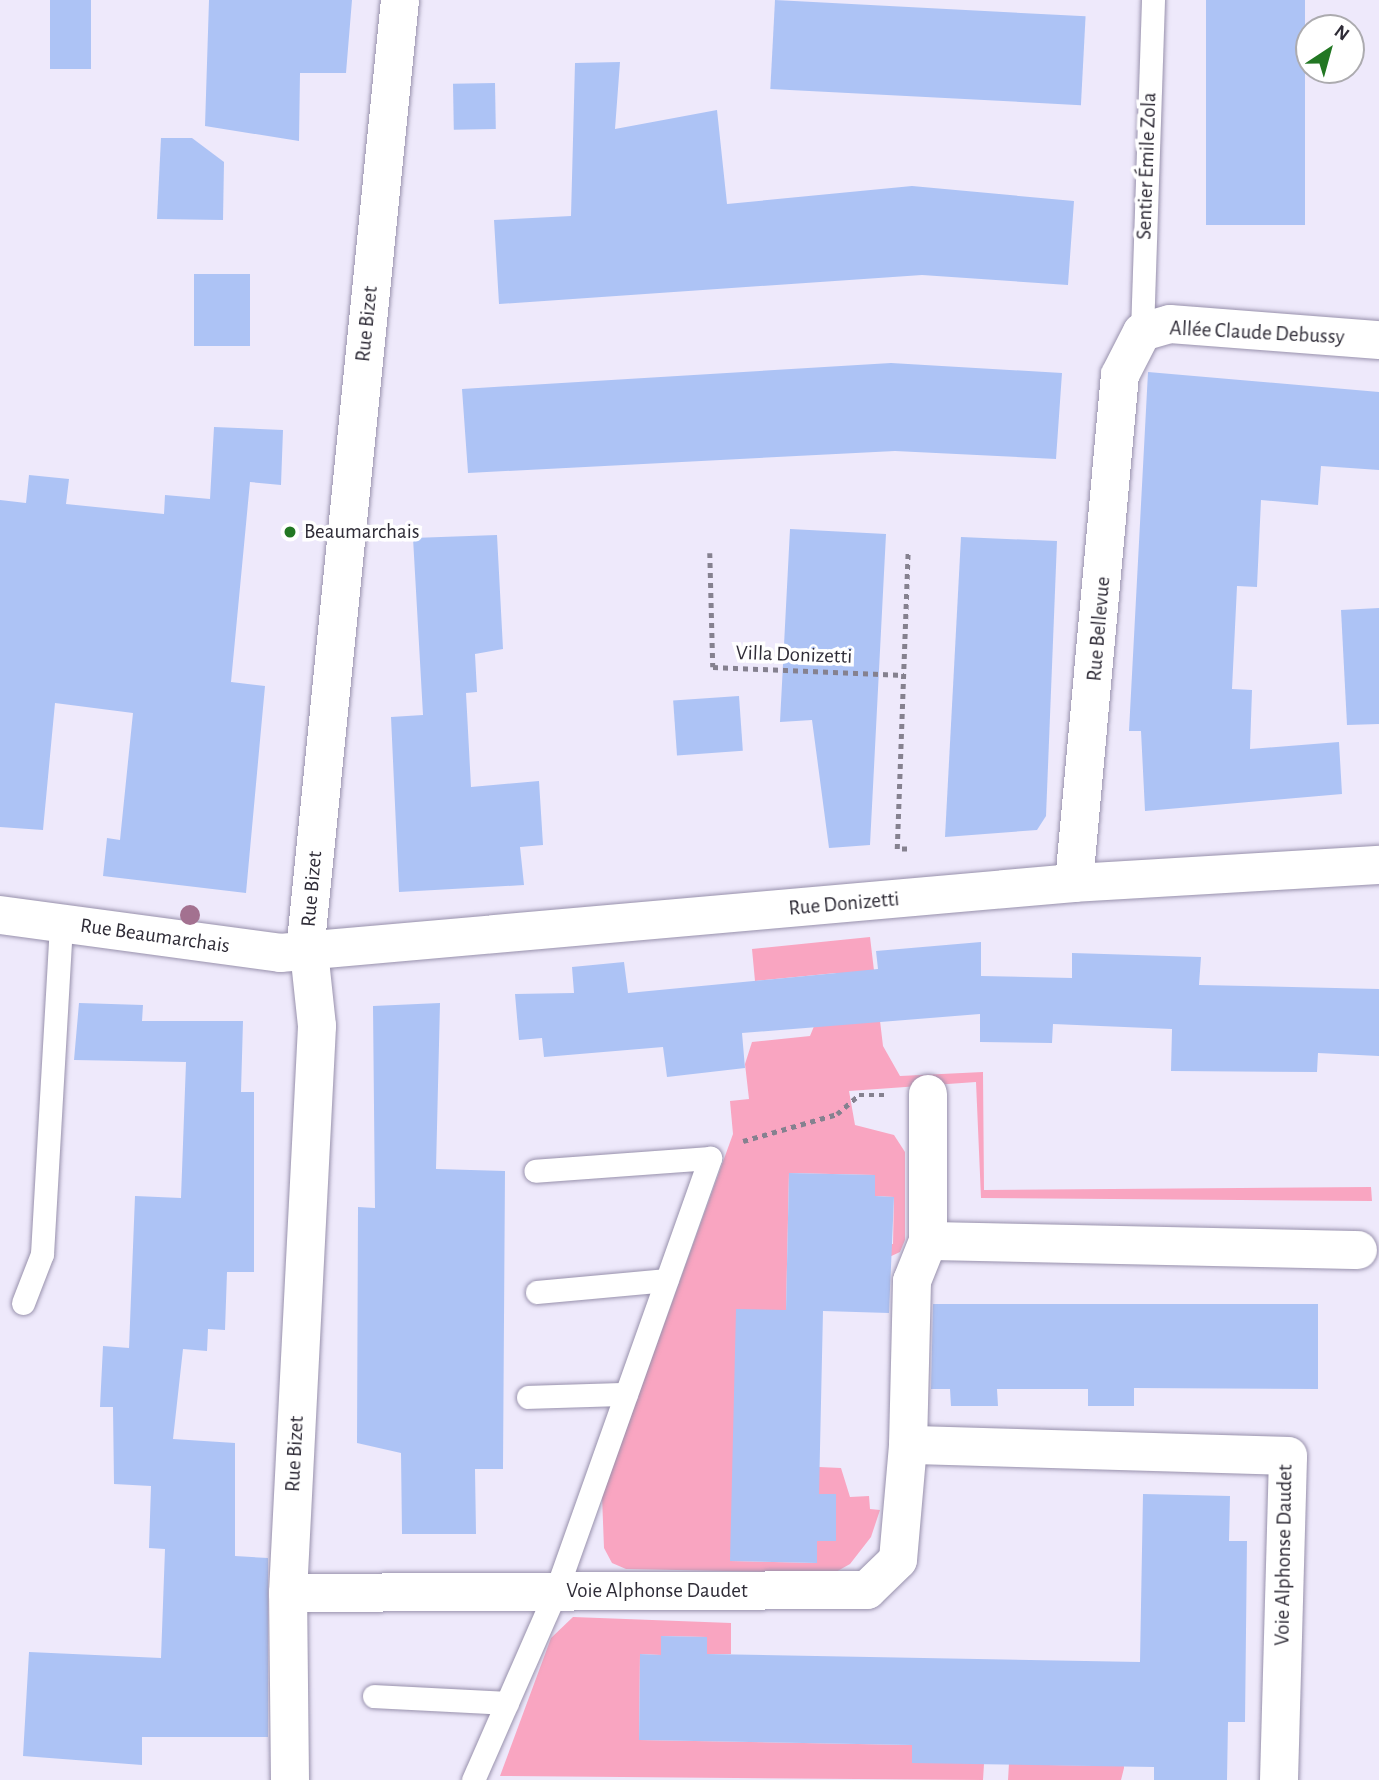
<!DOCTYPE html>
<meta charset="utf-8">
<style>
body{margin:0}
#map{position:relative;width:1379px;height:1780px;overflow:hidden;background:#eee9fb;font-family:"Alegreya Sans",sans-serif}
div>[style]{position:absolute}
.green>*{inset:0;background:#f9a5c1}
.building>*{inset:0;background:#adc3f5;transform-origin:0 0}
.path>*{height:4.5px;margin-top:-2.25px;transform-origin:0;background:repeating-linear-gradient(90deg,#85818f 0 5px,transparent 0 10px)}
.roads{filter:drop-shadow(0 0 2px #9891ac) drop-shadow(0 0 2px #9891ac)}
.lane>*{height:23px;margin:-11.5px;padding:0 11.5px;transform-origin:11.5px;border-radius:11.5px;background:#fff}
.street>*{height:38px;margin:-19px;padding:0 19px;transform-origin:19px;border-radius:19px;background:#fff}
.trees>*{width:20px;height:20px;margin:-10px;border-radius:50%;background:#a37190}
.dots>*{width:19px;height:19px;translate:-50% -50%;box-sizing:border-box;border:4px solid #fff;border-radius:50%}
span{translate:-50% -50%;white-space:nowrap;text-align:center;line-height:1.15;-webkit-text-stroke:7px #fff;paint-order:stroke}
.street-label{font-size:21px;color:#2f2c37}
.poi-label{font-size:21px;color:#2f2c37}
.left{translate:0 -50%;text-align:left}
.north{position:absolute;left:1295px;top:14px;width:70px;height:70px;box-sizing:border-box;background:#fff;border:2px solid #acabaf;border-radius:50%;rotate:36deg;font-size:19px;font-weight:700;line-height:28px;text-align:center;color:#2f2c37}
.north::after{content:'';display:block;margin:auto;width:24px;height:32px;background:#227723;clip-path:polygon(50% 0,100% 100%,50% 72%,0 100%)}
</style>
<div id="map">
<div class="green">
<div style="clip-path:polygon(870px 937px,883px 1046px,900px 1076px,983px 1072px,984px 1190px,1371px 1187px,1372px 1201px,981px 1198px,976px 1082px,849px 1091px,855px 1125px,894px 1135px,905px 1152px,905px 1240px,900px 1252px,885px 1259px,875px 1244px,893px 1244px,894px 1197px,875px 1196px,875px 1175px,789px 1173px,786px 1310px,730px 1561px,817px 1563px,817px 1541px,836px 1540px,836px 1495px,819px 1494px,819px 1467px,841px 1468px,850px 1497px,869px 1496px,870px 1509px,880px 1510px,871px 1537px,850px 1564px,834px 1573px,626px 1569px,612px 1563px,604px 1548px,602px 1496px,733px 1134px,730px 1101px,749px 1099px,745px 1064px,752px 1042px,810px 1036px,836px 973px,755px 981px,752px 949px)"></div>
<div style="clip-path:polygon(573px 1617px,731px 1623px,731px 1654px,707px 1654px,707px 1637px,662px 1636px,661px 1655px,640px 1654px,639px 1740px,912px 1745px,984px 1764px,983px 1780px,500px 1776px,551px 1638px)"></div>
<div style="clip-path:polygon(1010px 1746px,1048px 1765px,1116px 1766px,1123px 1748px,1124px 1768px,1121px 1780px,1008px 1780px)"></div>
</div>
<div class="building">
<div style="left:50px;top:0;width:41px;height:69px"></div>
<div style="clip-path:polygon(209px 0,352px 0,346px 73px,300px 73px,299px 141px,205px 126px)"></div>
<div style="left:775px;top:0;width:311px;height:89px;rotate:3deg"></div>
<div style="left:1206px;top:0;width:99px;height:225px"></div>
<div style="clip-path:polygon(620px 62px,615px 129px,717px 110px,727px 204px,912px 186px,1074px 201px,1068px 285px,922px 275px,499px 304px,494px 220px,571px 216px,575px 63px)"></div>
<div style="left:495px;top:83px;width:46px;height:42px;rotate:89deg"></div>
<div style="clip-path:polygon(161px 138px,192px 138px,224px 162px,223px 220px,157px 219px)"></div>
<div style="left:194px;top:274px;width:56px;height:72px"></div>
<div style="clip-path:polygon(891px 363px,1062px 373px,1056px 459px,895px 451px,468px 473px,462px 389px)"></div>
<div style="clip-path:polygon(1148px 372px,1379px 392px,1379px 470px,1321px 466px,1318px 505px,1261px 500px,1257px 587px,1237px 586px,1232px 689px,1252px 690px,1250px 749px,1339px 742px,1342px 794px,1145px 811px,1141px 731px,1129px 731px)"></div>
<div style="clip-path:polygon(214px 427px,283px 430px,281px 485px,250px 482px,231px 682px,265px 686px,246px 893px,103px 876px,107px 838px,120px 840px,133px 713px,55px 703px,43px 830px,0 827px,0 500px,26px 503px,29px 475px,69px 479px,66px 504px,164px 514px,165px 495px,210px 499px)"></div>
<div style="clip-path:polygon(790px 529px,886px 534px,870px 845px,829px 848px,812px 720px,780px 722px)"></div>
<div style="clip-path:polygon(497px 535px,503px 649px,475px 654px,477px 692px,466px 693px,471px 787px,539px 781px,543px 845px,520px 847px,524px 885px,399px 892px,391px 717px,423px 715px,413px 538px)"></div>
<div style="clip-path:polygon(961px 537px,1057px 541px,1046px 816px,1037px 830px,945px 837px)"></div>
<div style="clip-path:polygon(1379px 608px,1379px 724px,1347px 725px,1341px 610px)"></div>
<div style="left:739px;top:696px;width:55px;height:66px;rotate:86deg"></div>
<div style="clip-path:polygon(981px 942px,981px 976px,1072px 978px,1072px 953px,1201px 957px,1199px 985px,1379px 989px,1379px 1056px,1318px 1053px,1317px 1072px,1171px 1071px,1172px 1029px,1053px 1024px,1052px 1043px,980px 1042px,980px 1014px,742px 1033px,745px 1068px,667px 1077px,663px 1047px,544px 1057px,542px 1038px,519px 1040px,515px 994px,574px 993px,572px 967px,624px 962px,628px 993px,878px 969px,876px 951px)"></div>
<div style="clip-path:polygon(79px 1003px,143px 1005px,142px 1021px,243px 1021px,241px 1092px,254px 1092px,254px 1272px,227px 1272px,225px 1330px,208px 1329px,207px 1351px,183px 1349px,173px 1439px,235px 1443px,235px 1556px,268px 1558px,268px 1737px,142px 1737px,142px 1765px,23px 1756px,29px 1652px,161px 1658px,165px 1549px,149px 1548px,151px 1486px,114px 1484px,113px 1407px,100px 1407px,103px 1346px,129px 1348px,135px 1196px,181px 1198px,186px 1062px,74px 1060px)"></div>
<div style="clip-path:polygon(440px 1003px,436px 1169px,505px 1171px,503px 1469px,475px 1469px,476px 1534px,402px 1534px,401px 1453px,357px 1443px,358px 1207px,375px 1208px,373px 1006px)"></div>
<div style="clip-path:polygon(789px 1173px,875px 1175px,875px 1196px,894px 1197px,889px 1313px,823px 1311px,819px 1494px,836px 1494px,836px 1541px,817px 1541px,817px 1563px,730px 1561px,736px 1309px,786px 1310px)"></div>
<div style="clip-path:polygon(933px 1304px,1318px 1304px,1318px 1389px,1134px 1388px,1134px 1406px,1088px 1406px,1088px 1389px,997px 1389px,998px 1406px,951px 1406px,950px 1389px,931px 1389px)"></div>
<div style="clip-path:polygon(1143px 1494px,1230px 1496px,1229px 1541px,1247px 1541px,1245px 1722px,1228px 1722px,1227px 1780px,1154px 1780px,1154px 1767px,912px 1763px,912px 1745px,639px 1740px,640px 1654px,661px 1655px,661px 1636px,707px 1637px,707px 1654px,1140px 1662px)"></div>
</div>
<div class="path">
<div style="left:710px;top:553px;width:114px;rotate:88.5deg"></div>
<div style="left:713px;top:667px;width:191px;rotate:2.4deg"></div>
<div style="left:907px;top:849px;width:10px;rotate:180deg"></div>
<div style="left:897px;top:849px;width:297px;rotate:-87.9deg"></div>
<div style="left:743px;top:1141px;width:98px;rotate:-16deg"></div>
<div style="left:837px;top:1114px;width:29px;rotate:-41deg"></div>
<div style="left:859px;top:1095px;width:26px"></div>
</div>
<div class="roads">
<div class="lane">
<div style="left:1142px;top:332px;width:332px;rotate:-88.1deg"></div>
<div style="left:537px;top:1292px;width:130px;rotate:-5.3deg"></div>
<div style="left:23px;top:1303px;width:53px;rotate:-68.8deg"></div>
<div style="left:42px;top:1254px;width:332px;rotate:-86.7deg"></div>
<div style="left:528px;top:1397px;width:98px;rotate:-1.8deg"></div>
<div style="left:374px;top:1696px;width:133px;rotate:3deg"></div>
<div style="left:473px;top:1780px;width:206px;rotate:-66.3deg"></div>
<div style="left:556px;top:1591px;width:460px;rotate:-70.4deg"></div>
<div style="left:710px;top:1158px;width:175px;rotate:175.8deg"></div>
</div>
<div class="street">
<div style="left:1074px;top:883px;width:510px;rotate:-84.83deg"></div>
<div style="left:1120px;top:375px;width:48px;rotate:-62.9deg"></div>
<div style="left:1142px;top:332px;width:29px;rotate:-16deg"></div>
<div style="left:1170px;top:324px;width:210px;rotate:4.4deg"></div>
<div style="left:0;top:915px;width:283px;rotate:7.7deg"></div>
<div style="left:280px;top:953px;width:797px;rotate:-5.04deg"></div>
<div style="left:1074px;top:883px;width:306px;rotate:-3.4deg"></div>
<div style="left:928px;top:1241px;width:147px;rotate:-90deg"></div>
<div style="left:288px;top:1593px;width:579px;rotate:-0.3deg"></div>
<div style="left:867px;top:1590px;width:43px;rotate:-44.1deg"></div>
<div style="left:898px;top:1560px;width:115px;rotate:-85deg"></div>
<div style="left:290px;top:1780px;width:187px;rotate:-90.6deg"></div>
<div style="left:288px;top:1593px;width:568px;rotate:-87.07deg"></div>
<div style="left:317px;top:1026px;width:95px;rotate:-96.1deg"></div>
<div style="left:307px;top:932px;width:937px;rotate:-84.3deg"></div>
<div style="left:1279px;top:1780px;width:324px;rotate:-88.4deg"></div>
<div style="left:1288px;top:1456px;width:380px;rotate:-178.3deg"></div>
<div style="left:908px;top:1445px;width:164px;rotate:-88.6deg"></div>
<div style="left:912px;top:1281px;width:43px;rotate:-68.2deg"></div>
<div style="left:928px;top:1241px;width:430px;rotate:1.2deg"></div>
</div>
</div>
<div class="trees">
<div style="left:190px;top:915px"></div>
</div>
<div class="dots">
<div style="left:290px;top:532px;background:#227723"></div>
</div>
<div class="street-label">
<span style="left:1147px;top:166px;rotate:-88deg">Sentier Émile Zola</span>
<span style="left:367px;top:324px;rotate:-84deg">Rue Bizet</span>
<span style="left:1257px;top:333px;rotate:3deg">Allée Claude Debussy</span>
<span style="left:1099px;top:629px;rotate:-85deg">Rue Bellevue</span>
<span style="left:794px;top:655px;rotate:2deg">Villa Donizetti</span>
<span style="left:312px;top:889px;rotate:-85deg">Rue Bizet</span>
<span style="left:844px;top:904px;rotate:-5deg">Rue Donizetti</span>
<span style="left:155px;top:936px;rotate:8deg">Rue Beaumarchais</span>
<span style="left:295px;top:1454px;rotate:-87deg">Rue Bizet</span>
<span style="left:1284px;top:1555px;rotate:-89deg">Voie Alphonse Daudet</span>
<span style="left:657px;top:1591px">Voie Alphonse Daudet</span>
</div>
<div class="poi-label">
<span class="left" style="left:304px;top:532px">Beaumarchais</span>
</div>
<div class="north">N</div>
</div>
